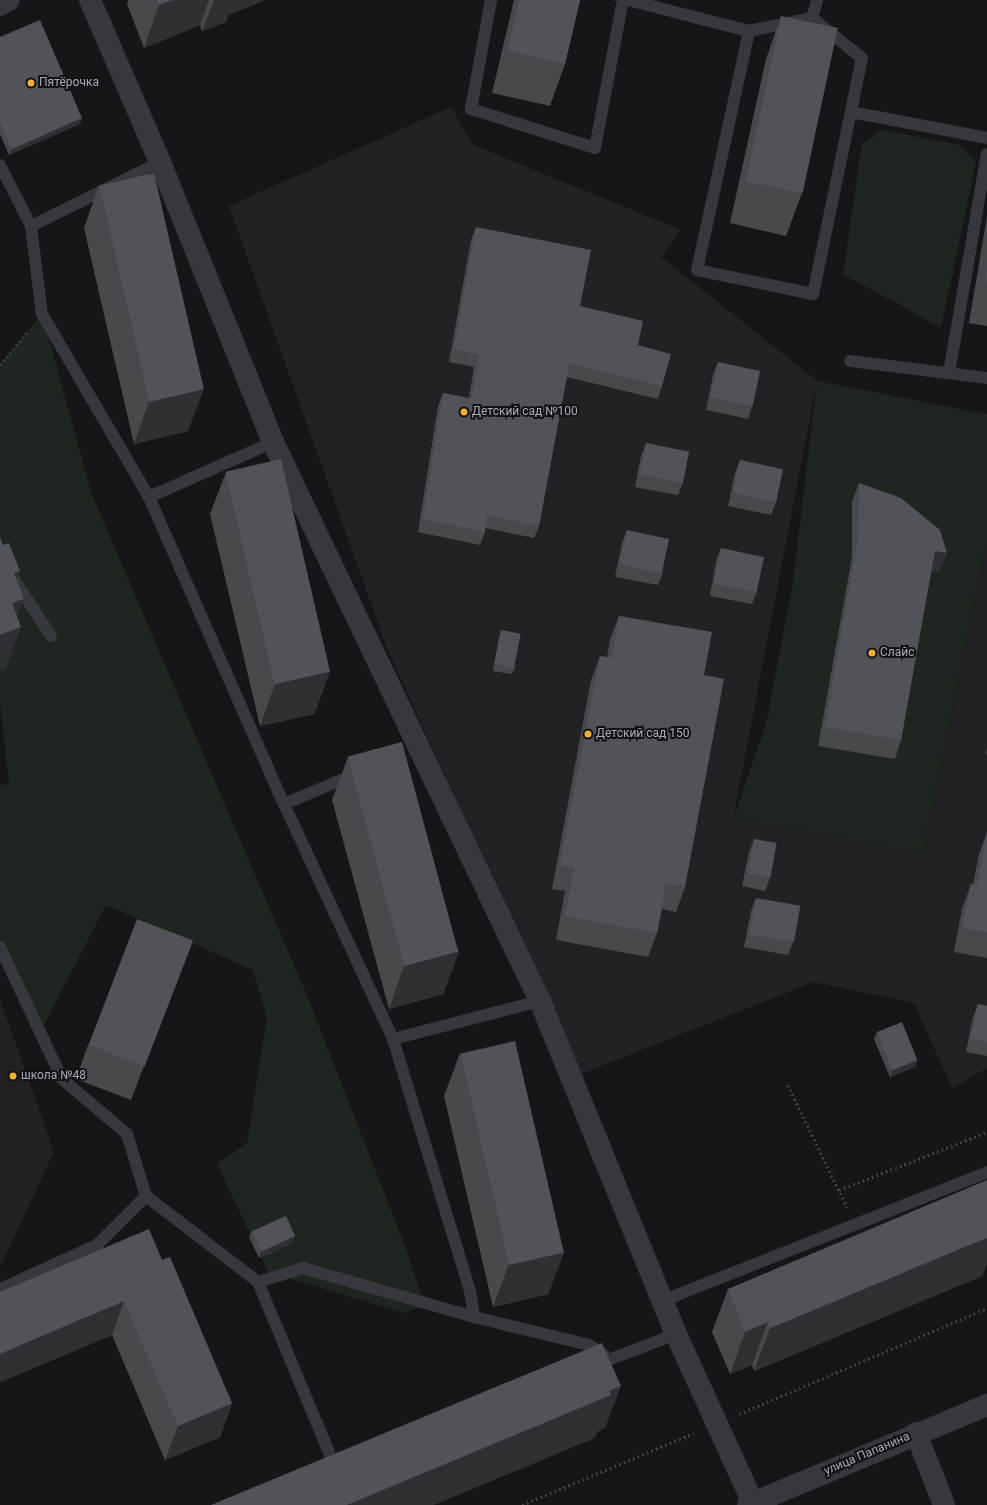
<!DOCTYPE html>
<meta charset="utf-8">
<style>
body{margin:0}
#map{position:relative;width:987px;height:1505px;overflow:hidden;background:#161618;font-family:Roboto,sans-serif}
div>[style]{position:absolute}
.built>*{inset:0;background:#222225}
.green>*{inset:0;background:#1e261f}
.path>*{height:2.5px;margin-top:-1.25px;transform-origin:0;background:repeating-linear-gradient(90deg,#3d3f44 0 2px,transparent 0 5px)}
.service>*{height:12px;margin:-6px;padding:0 6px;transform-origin:6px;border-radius:6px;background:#37383d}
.minor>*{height:22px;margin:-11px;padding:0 11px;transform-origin:11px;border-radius:11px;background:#37383d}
.tertiary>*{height:22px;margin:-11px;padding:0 11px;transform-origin:11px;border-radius:11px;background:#37383d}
.wall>*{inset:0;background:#47494d}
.shaded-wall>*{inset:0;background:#2f3033}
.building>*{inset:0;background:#525359;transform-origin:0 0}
.dots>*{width:11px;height:11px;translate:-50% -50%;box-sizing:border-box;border:2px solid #111113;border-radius:50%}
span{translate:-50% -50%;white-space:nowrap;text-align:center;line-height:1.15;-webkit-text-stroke:4px #111113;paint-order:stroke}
.poi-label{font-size:12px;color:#a8adb8}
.left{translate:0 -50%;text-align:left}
.street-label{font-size:12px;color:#a8adb8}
</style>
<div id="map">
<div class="built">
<div style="clip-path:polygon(451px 107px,473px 145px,681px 230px,661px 257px,817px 381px,733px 819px,923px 855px,987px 540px,987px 1068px,952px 1088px,914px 1003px,813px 982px,581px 1074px,387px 648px,229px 206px)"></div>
<div style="clip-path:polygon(0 999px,54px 1152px,0 1267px)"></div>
</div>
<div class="green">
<div style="clip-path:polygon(882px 130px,960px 145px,976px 162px,941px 328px,843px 274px,862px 143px)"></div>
<div style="clip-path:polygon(42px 314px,92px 495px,306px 993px,405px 1246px,424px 1305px,404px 1313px,268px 1272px,217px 1164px,247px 1143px,267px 1018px,253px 970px,106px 905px,42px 1029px,0 947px,0 785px,9px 784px,0 703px,0 365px)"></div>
<div style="clip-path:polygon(817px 381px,987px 414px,987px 540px,923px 855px,733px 819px,766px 724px,793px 582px)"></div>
</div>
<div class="path">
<div style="left:0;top:365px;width:45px;rotate:-50.4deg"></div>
<div style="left:788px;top:1085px;width:136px;rotate:64.2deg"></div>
<div style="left:839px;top:1190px;width:159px;rotate:-21.4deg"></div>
<div style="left:739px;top:1414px;width:270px;rotate:-23.1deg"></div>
<div style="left:522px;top:1505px;width:186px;rotate:-22.7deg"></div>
</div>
<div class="service">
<div style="left:491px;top:0;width:111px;rotate:100.4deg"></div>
<div style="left:471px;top:109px;width:130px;rotate:17.5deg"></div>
<div style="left:595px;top:148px;width:151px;rotate:-79.3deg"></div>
<div style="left:628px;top:0;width:125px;rotate:14.4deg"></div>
<div style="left:812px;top:18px;width:64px;rotate:38.7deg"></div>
<div style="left:862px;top:58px;width:241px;rotate:101.7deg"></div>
<div style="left:813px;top:294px;width:118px;rotate:-168.3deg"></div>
<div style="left:697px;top:270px;width:245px;rotate:-77.7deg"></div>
<div style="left:749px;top:31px;width:64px;rotate:-11.7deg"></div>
<div style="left:812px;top:18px;width:19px;rotate:-74deg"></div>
<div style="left:851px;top:112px;width:138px;rotate:10.8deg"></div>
<div style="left:160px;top:162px;width:144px;rotate:153.6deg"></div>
<div style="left:31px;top:226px;width:89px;rotate:82.9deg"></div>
<div style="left:42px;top:314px;width:212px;rotate:59.7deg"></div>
<div style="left:149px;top:497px;width:136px;rotate:-23.9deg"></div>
<div style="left:0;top:165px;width:68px;rotate:63.1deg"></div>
<div style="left:850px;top:361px;width:138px;rotate:7.1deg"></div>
<div style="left:949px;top:373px;width:222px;rotate:-80.2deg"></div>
<div style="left:149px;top:497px;width:335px;rotate:66.3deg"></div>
<div style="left:0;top:558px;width:93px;rotate:56.8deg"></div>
<div style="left:353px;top:775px;width:75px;rotate:157.2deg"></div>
<div style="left:284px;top:804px;width:259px;rotate:65.1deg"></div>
<div style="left:393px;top:1039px;width:152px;rotate:-14.5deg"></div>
<div style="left:0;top:947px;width:146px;rotate:64.8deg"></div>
<div style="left:62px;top:1079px;width:85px;rotate:40.2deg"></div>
<div style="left:127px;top:1134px;width:65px;rotate:73deg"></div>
<div style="left:146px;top:1196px;width:69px;rotate:135deg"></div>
<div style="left:97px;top:1245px;width:107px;rotate:155.6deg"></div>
<div style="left:393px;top:1039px;width:264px;rotate:73deg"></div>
<div style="left:470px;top:1291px;width:26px;rotate:81deg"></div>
<div style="left:146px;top:1196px;width:141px;rotate:37.5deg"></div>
<div style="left:258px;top:1282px;width:195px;rotate:67.4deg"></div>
<div style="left:258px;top:1282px;width:47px;rotate:-17.3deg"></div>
<div style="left:303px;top:1268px;width:178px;rotate:16deg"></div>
<div style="left:474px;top:1317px;width:118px;rotate:13.7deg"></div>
<div style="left:589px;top:1345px;width:18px;rotate:34deg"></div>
<div style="left:662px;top:1301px;width:350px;rotate:-21.6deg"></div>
<div style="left:595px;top:1365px;width:87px;rotate:-20.9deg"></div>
</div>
<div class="minor">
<div style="left:90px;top:0;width:176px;rotate:66.6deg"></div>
<div style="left:160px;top:162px;width:302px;rotate:68deg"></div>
<div style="left:273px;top:442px;width:619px;rotate:64.47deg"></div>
<div style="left:540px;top:1001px;width:360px;rotate:67.8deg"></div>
<div style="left:676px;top:1334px;width:186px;rotate:65.5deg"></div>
<div style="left:0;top:5px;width:10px;rotate:-29deg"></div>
<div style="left:916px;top:1433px;width:77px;rotate:68.7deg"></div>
</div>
<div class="tertiary">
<div style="left:748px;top:1505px;width:259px;rotate:-22.7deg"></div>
</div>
<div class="wall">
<div style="clip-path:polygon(128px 0,265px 0,228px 15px,226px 22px,202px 31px,200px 25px,144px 48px,127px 4px)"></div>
<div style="clip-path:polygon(514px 0,580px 0,565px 64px,550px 106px,492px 93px)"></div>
<div style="clip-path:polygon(781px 16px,802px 193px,786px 236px,730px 223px,766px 59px)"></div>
<div style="clip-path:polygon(0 37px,80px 124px,9px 155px,0 134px)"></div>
<div style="clip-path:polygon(99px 185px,188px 431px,134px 444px,84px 228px)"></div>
<div style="clip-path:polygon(987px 216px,987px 326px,969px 323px)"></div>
<div style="clip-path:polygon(476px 227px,580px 306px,638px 345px,662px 386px,658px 399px,567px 377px,539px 526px,534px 538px,485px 528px,485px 532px,480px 545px,418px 532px,438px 406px,443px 393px,469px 398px,474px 367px,449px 362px,471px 240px)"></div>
<div style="clip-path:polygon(718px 362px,752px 406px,748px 419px,706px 410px,713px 375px)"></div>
<div style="clip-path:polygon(646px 443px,683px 482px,678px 495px,635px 487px,641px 456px)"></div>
<div style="clip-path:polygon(740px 460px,776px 502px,771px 515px,728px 506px,735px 473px)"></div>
<div style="clip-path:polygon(226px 472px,330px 671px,314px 714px,260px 726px,210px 514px)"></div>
<div style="clip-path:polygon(859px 483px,940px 572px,931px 571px,901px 740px,895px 759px,818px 746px,852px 557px,852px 502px)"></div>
<div style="clip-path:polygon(627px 530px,663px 572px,658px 585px,615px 577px,622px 543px)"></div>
<div style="clip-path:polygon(721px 548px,757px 591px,752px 604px,710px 596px,716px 561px)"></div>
<div style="clip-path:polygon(619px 616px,704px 675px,685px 887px,676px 912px,662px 909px,657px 933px,648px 957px,556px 940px,565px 891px,552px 889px,591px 680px,600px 656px,607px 657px,610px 640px)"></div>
<div style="clip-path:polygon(501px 630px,515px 668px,512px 674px,493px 671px,499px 637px)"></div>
<div style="clip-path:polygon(987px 747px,987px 754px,986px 754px)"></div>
<div style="clip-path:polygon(348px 757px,459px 951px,443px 994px,389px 1009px,332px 800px)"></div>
<div style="clip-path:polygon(987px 832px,987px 958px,954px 952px,962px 909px,971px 884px,973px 885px,979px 854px)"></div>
<div style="clip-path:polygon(754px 839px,770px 878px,765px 891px,742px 886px,749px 852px)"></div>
<div style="clip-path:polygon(756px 898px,793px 942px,788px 955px,744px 947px,751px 911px)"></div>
<div style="clip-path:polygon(193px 941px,180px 974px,131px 1100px,76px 1079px,88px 1045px)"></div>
<div style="clip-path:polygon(978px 1004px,987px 1006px,987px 1056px,966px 1052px,973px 1017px)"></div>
<div style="clip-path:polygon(877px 1032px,917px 1060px,915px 1067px,890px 1077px,874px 1039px)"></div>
<div style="clip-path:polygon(460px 1053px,564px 1252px,548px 1294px,493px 1307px,444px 1096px)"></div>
<div style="clip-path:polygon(252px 1231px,293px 1243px,259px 1258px,249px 1237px)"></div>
<div style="clip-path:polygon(162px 1260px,232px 1403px,220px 1437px,165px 1460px,112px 1335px,0 1382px)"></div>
<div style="clip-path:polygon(986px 1265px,982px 1276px,754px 1371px,752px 1365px,730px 1374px,712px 1332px,728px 1289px)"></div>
</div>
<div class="shaded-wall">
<div style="clip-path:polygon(172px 0,209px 0,200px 25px,144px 48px,159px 5px)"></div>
<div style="clip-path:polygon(214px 0,265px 0,228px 15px,226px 22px,202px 31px)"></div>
<div style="clip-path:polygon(82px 118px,80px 124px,9px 155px,12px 149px)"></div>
<div style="clip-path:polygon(204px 389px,188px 431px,134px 444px,149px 401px)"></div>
<div style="clip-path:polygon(935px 551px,947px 553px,940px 572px,928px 570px)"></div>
<div style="clip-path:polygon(20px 571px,4px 613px,14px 573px)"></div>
<div style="clip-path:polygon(24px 599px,12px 630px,21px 627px,6px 669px,0 671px,0 635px,12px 603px)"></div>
<div style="clip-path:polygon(330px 671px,314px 714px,260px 726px,275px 684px)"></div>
<div style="clip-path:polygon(193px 941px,180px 974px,131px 1100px,143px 1067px)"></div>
<div style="clip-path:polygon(459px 951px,443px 994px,389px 1009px,404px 966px)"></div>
<div style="clip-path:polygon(917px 1060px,915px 1067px,890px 1077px,892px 1070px)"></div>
<div style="clip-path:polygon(295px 1236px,293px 1243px,259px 1258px,261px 1252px)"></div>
<div style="clip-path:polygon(987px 1238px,987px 1265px,986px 1265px,982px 1276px,754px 1371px,770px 1328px)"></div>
<div style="clip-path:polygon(564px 1252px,548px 1294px,493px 1307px,509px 1264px)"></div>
<div style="clip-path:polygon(124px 1301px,112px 1335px,0 1382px,0 1354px)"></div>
<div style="clip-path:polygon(768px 1322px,752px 1365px,730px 1374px,745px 1332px)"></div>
<div style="clip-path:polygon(621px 1386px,605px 1428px,597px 1432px,595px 1438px,434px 1505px,347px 1505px)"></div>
<div style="clip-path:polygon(232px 1403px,220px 1437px,165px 1460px,178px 1426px)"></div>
</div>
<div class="building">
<div style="clip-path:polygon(157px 0,172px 0,159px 5px)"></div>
<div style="clip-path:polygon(519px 0,580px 0,565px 64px,508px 51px)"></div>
<div style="left:781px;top:16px;width:58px;height:169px;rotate:12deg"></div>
<div style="clip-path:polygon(40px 20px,82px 118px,12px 149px,0 122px,0 37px)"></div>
<div style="left:154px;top:173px;width:222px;height:56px;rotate:77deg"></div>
<div style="clip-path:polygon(476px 227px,591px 250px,580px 306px,643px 321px,638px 345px,671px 354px,662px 386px,569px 363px,539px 526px,487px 515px,485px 532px,423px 519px,443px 393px,472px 399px,479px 355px,454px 349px)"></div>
<div style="clip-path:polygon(987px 267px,987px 281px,985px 281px)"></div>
<div style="left:718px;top:362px;width:43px;height:36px;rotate:12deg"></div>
<div style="left:646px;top:443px;width:44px;height:32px;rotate:11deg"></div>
<div style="left:281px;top:459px;width:218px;height:57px;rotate:77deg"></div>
<div style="left:740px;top:460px;width:44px;height:34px;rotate:12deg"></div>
<div style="clip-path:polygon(859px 483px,901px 498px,940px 530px,947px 553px,935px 551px,901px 740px,825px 727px,858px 538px)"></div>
<div style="left:627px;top:530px;width:43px;height:35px;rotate:12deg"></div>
<div style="clip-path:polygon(0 537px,3px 545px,9px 543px,20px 571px,14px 573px,24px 599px,12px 603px,21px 627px,0 635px)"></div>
<div style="left:721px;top:548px;width:44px;height:36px;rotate:12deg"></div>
<div style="clip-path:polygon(619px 616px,712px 632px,704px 675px,724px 679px,685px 887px,666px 884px,657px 933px,565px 916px,574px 867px,560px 865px,600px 656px,612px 658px)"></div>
<div style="left:501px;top:630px;width:20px;height:35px;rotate:11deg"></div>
<div style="left:402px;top:742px;width:217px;height:56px;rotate:75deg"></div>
<div style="clip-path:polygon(987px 835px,987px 932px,962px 928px,971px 884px,977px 885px)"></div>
<div style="left:754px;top:839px;width:23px;height:35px;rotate:10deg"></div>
<div style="left:756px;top:898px;width:45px;height:37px;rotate:10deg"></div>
<div style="left:137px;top:919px;width:60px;height:135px;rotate:21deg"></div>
<div style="clip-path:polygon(978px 1004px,987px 1006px,987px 1042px,970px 1039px)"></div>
<div style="left:902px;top:1022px;width:41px;height:27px;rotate:68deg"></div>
<div style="left:515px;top:1041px;width:217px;height:56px;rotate:77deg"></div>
<div style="clip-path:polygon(987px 1180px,987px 1238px,770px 1328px,768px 1322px,745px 1332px,728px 1289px)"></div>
<div style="left:286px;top:1216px;width:22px;height:37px;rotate:66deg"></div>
<div style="clip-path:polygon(149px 1229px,162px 1260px,170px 1257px,232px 1403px,178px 1426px,124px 1301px,0 1354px,0 1292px)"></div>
<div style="clip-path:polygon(602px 1343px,621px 1386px,609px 1391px,611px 1395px,347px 1505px,211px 1505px)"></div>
</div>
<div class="dots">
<div style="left:31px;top:83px;background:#f2b134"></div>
<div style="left:464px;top:412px;background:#f2b134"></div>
<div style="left:872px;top:653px;background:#f2b134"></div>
<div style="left:588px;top:734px;background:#f2b134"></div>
<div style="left:13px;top:1076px;background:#f2b134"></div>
</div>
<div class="poi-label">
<span class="left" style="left:39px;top:83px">Пятёрочка</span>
<span class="left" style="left:472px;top:412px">Детский сад №100</span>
<span class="left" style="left:880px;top:653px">Слайс</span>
<span class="left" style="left:596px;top:734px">Детский сад 150</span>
<span class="left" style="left:21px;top:1076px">школа №48</span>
</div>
<div class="street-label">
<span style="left:867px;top:1454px;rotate:-23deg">улица Папанина</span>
</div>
</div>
